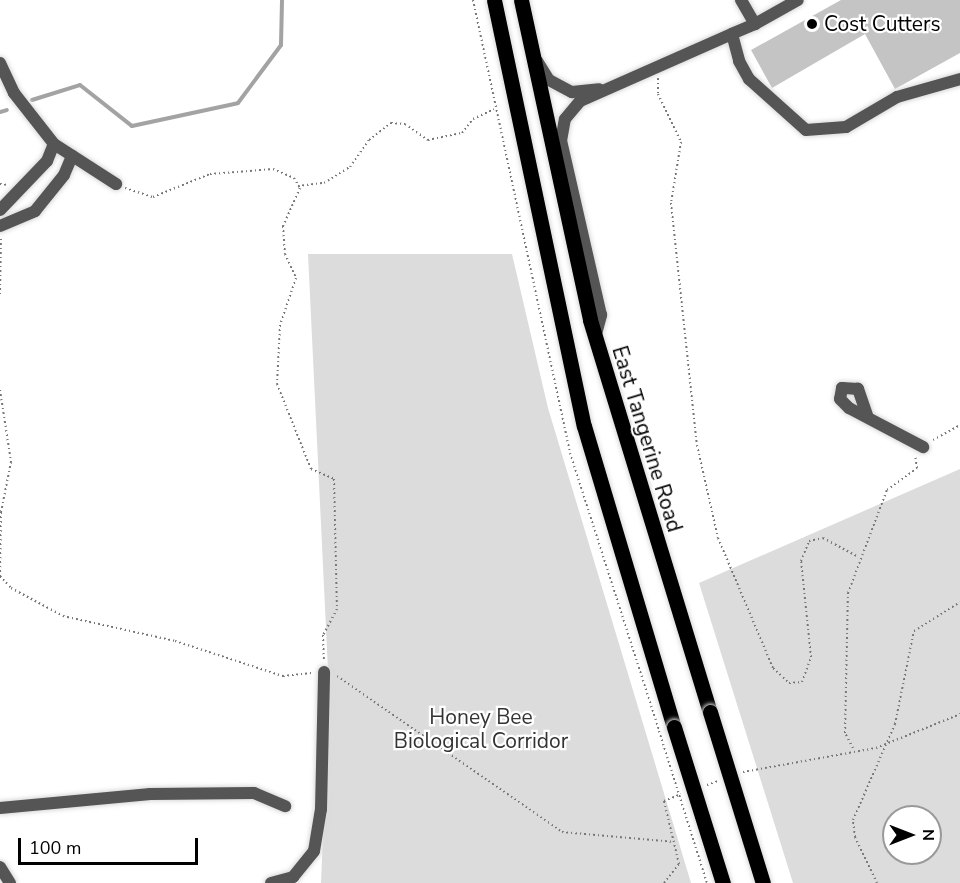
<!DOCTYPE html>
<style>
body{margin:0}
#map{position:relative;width:960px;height:883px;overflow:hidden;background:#fff;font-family:"Nunito Sans",sans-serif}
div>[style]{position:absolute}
.green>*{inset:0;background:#dcdcdc}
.stream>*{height:4px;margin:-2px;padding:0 2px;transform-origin:2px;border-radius:2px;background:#a3a3a3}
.building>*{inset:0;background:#c4c4c4}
.path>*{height:2px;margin-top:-1px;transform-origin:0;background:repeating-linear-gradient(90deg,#777 0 1.5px,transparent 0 4.5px)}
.roads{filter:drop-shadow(0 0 2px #dbdbdb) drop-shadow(0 0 2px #dbdbdb)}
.minor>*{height:12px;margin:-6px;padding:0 6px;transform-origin:6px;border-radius:6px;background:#555}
.major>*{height:15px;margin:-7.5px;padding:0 7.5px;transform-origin:7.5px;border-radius:7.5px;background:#000}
.path-bridge>*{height:2px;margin-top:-1px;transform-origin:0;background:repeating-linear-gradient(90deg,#777 0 1.5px,transparent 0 4.5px)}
.bridges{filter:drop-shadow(0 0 2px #dbdbdb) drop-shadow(0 0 2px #dbdbdb)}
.major-bridge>*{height:15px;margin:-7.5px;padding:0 7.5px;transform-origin:7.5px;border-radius:7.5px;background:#000}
.dots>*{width:16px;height:16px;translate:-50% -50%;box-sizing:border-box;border:3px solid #fff;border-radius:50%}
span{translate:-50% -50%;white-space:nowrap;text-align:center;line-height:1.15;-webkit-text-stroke:4.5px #fff;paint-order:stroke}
.poi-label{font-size:21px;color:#000}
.left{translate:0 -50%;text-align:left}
.street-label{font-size:21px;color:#000}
.park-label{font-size:21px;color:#333}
.north{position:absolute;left:882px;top:805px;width:60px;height:60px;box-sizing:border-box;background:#fff;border:2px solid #999;border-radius:50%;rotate:90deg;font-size:16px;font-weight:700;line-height:24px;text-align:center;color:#000}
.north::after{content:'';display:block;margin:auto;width:21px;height:27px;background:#000;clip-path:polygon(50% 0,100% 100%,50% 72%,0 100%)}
.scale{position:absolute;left:18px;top:838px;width:180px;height:27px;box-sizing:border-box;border:3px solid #000;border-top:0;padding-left:8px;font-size:18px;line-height:21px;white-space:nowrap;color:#000;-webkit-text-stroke:4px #fff;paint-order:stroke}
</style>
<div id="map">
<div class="green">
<div style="clip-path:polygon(308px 254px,512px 254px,548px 408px,691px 883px,321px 883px,329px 691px)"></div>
<div style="clip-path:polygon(evenodd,960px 469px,960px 883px,793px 883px,699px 583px,960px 469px,894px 817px,930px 817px,930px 853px,894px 853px,894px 817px)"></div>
</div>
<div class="stream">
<div style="left:32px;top:100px;width:50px;rotate:-17.4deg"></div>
<div style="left:80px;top:85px;width:66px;rotate:38.3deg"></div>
<div style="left:132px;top:126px;width:108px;rotate:-12.2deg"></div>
<div style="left:238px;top:103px;width:72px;rotate:-53.4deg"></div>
<div style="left:281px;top:45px;width:45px;rotate:-88.7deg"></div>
<div style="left:0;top:112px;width:7px;rotate:-16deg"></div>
</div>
<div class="building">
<div style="clip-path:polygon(841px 0,960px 0,960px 53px,895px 89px,865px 34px,772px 88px,751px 50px)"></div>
</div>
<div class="path">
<div style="left:473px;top:0;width:463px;rotate:77.9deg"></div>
<div style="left:570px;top:453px;width:292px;rotate:72.2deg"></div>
<div style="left:658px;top:78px;width:16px;rotate:90deg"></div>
<div style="left:658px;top:94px;width:53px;rotate:64.4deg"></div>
<div style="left:681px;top:142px;width:62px;rotate:99.3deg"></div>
<div style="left:671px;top:203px;width:243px;rotate:83.9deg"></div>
<div style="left:697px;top:445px;width:95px;rotate:77.3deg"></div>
<div style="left:718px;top:538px;width:141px;rotate:67.1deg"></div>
<div style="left:773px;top:668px;width:22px;rotate:43deg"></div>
<div style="left:789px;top:683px;width:13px;rotate:-4deg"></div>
<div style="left:802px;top:682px;width:27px;rotate:-70deg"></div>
<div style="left:811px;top:657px;width:97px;rotate:-95.9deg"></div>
<div style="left:801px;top:561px;width:22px;rotate:-68deg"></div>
<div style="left:809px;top:541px;width:14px;rotate:-12deg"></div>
<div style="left:823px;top:538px;width:40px;rotate:28deg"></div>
<div style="left:0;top:184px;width:9px;rotate:6deg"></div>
<div style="left:298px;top:186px;width:26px;rotate:-7deg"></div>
<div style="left:324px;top:183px;width:31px;rotate:-32deg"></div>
<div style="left:350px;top:167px;width:33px;rotate:-55deg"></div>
<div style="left:369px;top:140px;width:28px;rotate:-38deg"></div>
<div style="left:391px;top:123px;width:14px;rotate:4deg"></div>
<div style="left:405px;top:124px;width:28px;rotate:35deg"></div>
<div style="left:428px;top:140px;width:35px;rotate:-12deg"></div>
<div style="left:462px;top:133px;width:18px;rotate:-52deg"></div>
<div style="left:473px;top:119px;width:23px;rotate:-25deg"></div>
<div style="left:125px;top:188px;width:29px;rotate:18deg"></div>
<div style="left:153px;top:197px;width:61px;rotate:-22deg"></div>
<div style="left:210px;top:174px;width:63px;rotate:-4.5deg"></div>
<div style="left:273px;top:169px;width:23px;rotate:23deg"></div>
<div style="left:294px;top:178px;width:12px;rotate:59deg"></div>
<div style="left:300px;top:188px;width:42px;rotate:114.1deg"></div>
<div style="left:283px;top:226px;width:28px;rotate:86deg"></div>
<div style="left:285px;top:254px;width:26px;rotate:65deg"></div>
<div style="left:296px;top:278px;width:50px;rotate:108.8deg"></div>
<div style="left:280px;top:325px;width:59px;rotate:92.9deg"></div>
<div style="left:277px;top:384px;width:92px;rotate:68.2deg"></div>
<div style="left:311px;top:469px;width:25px;rotate:23deg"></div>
<div style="left:334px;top:479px;width:130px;rotate:88.7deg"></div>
<div style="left:337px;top:609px;width:30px;rotate:118deg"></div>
<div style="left:323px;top:635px;width:26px;rotate:88deg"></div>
<div style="left:0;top:294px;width:57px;rotate:-89deg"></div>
<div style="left:0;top:390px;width:73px;rotate:81.3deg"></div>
<div style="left:11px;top:462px;width:51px;rotate:101.3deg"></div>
<div style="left:1px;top:512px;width:64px;rotate:90.9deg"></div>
<div style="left:0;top:576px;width:16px;rotate:47deg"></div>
<div style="left:11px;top:588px;width:59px;rotate:28.3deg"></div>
<div style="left:63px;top:616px;width:115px;rotate:12.6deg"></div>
<div style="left:175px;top:641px;width:114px;rotate:18deg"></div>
<div style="left:283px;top:676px;width:31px;rotate:-6deg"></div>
<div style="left:933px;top:440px;width:31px;rotate:-29deg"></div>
<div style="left:337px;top:676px;width:274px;rotate:34.7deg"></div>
<div style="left:562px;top:832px;width:111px;rotate:5.1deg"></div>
<div style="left:853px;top:748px;width:17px;rotate:-118deg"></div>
<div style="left:845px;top:733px;width:140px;rotate:-88.8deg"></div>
<div style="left:848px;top:593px;width:110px;rotate:-69.3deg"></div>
<div style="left:887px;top:490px;width:37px;rotate:-36deg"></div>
<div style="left:917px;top:468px;width:12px;rotate:-99deg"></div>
<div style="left:743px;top:772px;width:135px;rotate:-10.2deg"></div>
<div style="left:876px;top:748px;width:91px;rotate:-22deg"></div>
<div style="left:707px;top:785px;width:12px;rotate:-20deg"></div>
<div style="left:664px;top:883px;width:24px;rotate:-52deg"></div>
<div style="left:679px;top:864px;width:65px;rotate:-103.4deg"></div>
<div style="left:664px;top:801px;width:18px;rotate:-22deg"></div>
<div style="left:877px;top:883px;width:51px;rotate:-115.6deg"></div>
<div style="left:855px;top:837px;width:17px;rotate:-97deg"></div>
<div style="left:853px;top:820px;width:105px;rotate:-66.4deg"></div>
<div style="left:895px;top:724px;width:95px;rotate:-78.5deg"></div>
<div style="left:914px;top:631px;width:54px;rotate:-32.2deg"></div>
</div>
<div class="roads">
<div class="minor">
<div style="left:741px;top:0;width:28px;rotate:60deg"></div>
<div style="left:755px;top:24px;width:25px;rotate:157deg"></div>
<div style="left:732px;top:34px;width:28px;rotate:75deg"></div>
<div style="left:739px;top:61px;width:21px;rotate:61deg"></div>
<div style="left:749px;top:79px;width:76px;rotate:41.8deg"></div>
<div style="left:806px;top:130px;width:40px;rotate:-4.3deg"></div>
<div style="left:846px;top:127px;width:59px;rotate:-30.5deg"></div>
<div style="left:897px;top:97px;width:66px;rotate:-15.9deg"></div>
<div style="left:755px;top:24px;width:49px;rotate:-29.2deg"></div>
<div style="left:537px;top:61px;width:22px;rotate:58deg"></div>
<div style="left:549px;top:80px;width:26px;rotate:28deg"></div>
<div style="left:572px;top:92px;width:27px;rotate:-6deg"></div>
<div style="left:0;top:63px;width:33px;rotate:65deg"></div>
<div style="left:14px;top:93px;width:65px;rotate:51.9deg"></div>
<div style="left:54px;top:144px;width:74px;rotate:32.8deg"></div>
<div style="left:0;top:210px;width:68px;rotate:-46.2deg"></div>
<div style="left:47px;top:161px;width:18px;rotate:-68deg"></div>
<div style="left:0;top:226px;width:38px;rotate:-23deg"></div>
<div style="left:35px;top:211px;width:46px;rotate:-51.1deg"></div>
<div style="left:64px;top:175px;width:21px;rotate:-67deg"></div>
<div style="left:595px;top:338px;width:24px;rotate:-75deg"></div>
<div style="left:601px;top:315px;width:179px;rotate:-102.9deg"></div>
<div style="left:561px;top:141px;width:22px;rotate:-80deg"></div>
<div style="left:565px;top:119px;width:23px;rotate:-50deg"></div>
<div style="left:580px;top:101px;width:166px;rotate:-23.8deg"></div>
<div style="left:867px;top:415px;width:28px;rotate:-109deg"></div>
<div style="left:858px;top:389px;width:16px;rotate:-176deg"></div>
<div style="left:842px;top:388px;width:11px;rotate:100deg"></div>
<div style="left:840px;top:399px;width:13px;rotate:45deg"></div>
<div style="left:849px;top:408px;width:84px;rotate:27.8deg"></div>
<div style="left:0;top:808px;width:151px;rotate:-5.3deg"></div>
<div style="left:150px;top:794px;width:104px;rotate:-0.6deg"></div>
<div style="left:254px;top:793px;width:34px;rotate:23deg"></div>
<div style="left:0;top:867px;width:19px;rotate:58deg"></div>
<div style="left:271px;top:883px;width:23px;rotate:-15deg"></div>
<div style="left:293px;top:877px;width:33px;rotate:-51deg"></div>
<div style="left:314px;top:851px;width:43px;rotate:-80.5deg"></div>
<div style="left:321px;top:809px;width:137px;rotate:-88.7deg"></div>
</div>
<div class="major">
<div style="left:494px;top:0;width:435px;rotate:78.1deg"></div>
<div style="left:584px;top:426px;width:314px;rotate:73.4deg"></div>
<div style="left:521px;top:0;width:327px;rotate:77.8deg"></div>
<div style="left:590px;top:320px;width:410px;rotate:73deg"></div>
</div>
</div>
<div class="path-bridge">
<div style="left:659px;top:731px;width:159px;rotate:72.5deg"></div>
</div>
<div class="bridges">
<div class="major-bridge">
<div style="left:710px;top:712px;width:179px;rotate:72.8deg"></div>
<div style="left:674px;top:727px;width:164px;rotate:72.6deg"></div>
</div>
</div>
<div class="dots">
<div style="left:812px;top:24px;background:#000"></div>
</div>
<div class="poi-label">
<span class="left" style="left:824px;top:24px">Cost Cutters</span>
</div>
<div class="street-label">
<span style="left:647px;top:439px;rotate:73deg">East Tangerine Road</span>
</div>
<div class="park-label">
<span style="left:481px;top:729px">Honey Bee<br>Biological Corridor</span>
</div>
<div class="north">N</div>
<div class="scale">100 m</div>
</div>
